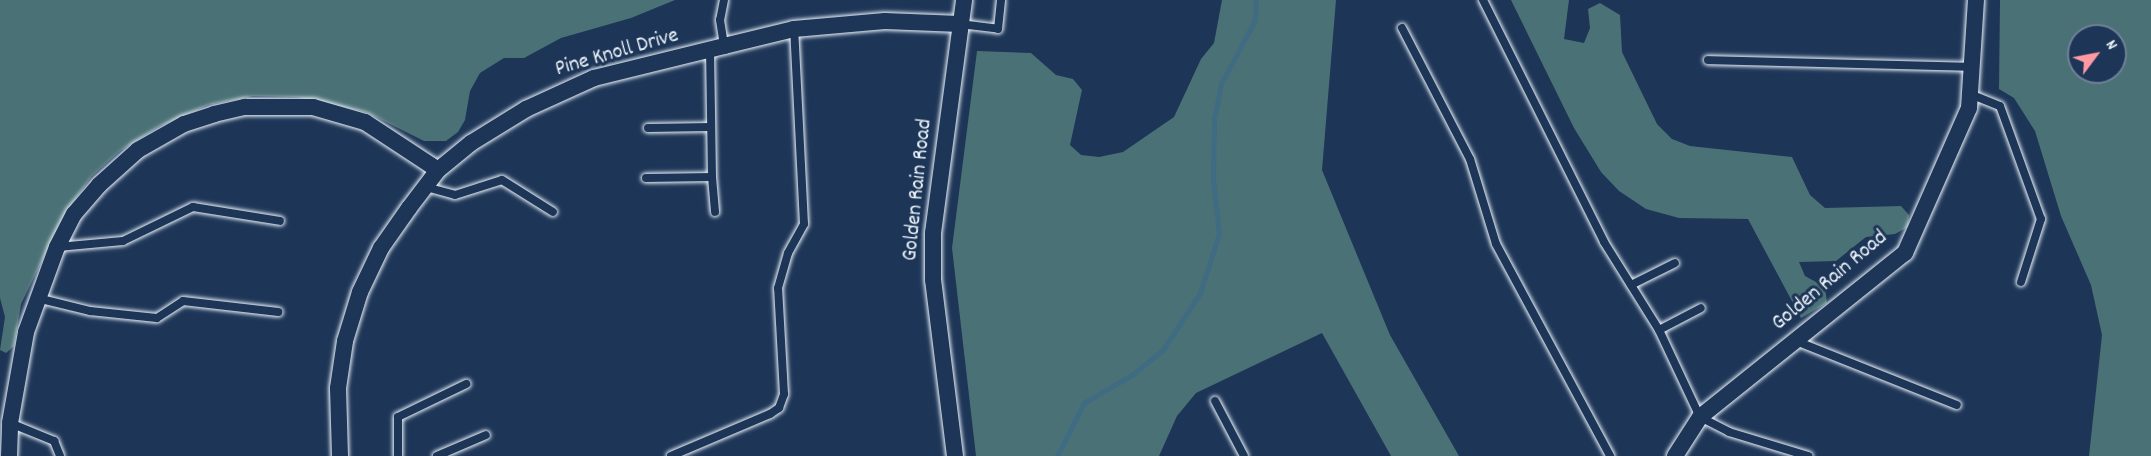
<!DOCTYPE html>
<style>
body{margin:0}
#map{position:relative;width:2151px;height:456px;overflow:hidden;background:#1d3557;font-family:Dekko,sans-serif}
div>[style]{position:absolute}
.green>*{inset:0;background:#4a7175}
.stream>*{height:4.5px;margin:-2.25px;padding:0 2.25px;transform-origin:2.25px;border-radius:2.25px;background:#3f6b83}
.roads{filter:drop-shadow(0 0 2px #e8f1f8) drop-shadow(0 0 2px #e8f1f8)}
.lane>*{height:8px;margin:-4px;padding:0 4px;transform-origin:4px;border-radius:4px;background:#1d3557}
.street>*{height:16px;margin:-8px;padding:0 8px;transform-origin:8px;border-radius:8px;background:#1d3557}
span{translate:-50% -50%;white-space:nowrap;text-align:center;line-height:1.15;-webkit-text-stroke:6px #1d3557;paint-order:stroke}
.street-label{font-size:22px;color:#e8f1f8}
.north{position:absolute;left:2067px;top:24px;width:60px;height:60px;box-sizing:border-box;background:#1d3557;border:2px solid #6e8097;border-radius:50%;rotate:58deg;font-size:16px;font-weight:700;line-height:24px;text-align:center;color:#e8f1f8}
.north::after{content:'';display:block;margin:auto;width:21px;height:27px;background:#ff9aa2;clip-path:polygon(50% 0,100% 100%,50% 72%,0 100%)}
</style>
<div id="map">
<div class="green">
<div style="clip-path:polygon(0 0,675px 0,631px 18px,561px 38px,524px 58px,504px 58px,480px 73px,470px 91px,465px 120px,458px 132px,446px 141px,424px 141px,366px 112px,296px 97px,253px 96px,208px 105px,158px 127px,120px 151px,92px 176px,67px 210px,21px 304px,14px 346px,6px 353px,0 350px,5px 317px,0 298px)"></div>
<div style="clip-path:polygon(1222px 0,1336px 0,1322px 170px,1390px 335px,1459px 456px,1391px 456px,1322px 333px,1196px 393px,1177px 416px,1159px 456px,976px 456px,952px 248px,977px 51px,1031px 53px,1056px 75px,1073px 79px,1082px 90px,1070px 145px,1081px 155px,1099px 157px,1123px 152px,1174px 117px,1201px 59px,1214px 43px)"></div>
<div style="clip-path:polygon(1511px 0,1569px 0,1564px 39px,1584px 43px,1590px 28px,1588px 9px,1600px 3px,1620px 15px,1622px 52px,1657px 124px,1672px 139px,1690px 146px,1792px 157px,1810px 195px,1825px 208px,1901px 206px,1909px 215px,1908px 227px,1895px 234px,1866px 237px,1836px 261px,1799px 262px,1805px 276px,1825px 287px,1827px 303px,1801px 318px,1748px 219px,1679px 218px,1646px 209px,1619px 191px,1601px 172px,1574px 128px)"></div>
<div style="clip-path:polygon(evenodd,2000px 0,2151px 0,2151px 456px,2089px 456px,2102px 335px,2091px 285px,2061px 216px,2035px 131px,2014px 98px,1999px 89px,2000px 0,2079px 36px,2115px 36px,2115px 72px,2079px 72px,2079px 36px)"></div>
</div>
<div class="stream">
<div style="left:1057px;top:456px;width:59px;rotate:-63deg"></div>
<div style="left:1084px;top:403px;width:56px;rotate:-30.3deg"></div>
<div style="left:1132px;top:375px;width:40px;rotate:-39deg"></div>
<div style="left:1163px;top:350px;width:68px;rotate:-57deg"></div>
<div style="left:1200px;top:293px;width:62px;rotate:-72.1deg"></div>
<div style="left:1219px;top:234px;width:54px;rotate:-96.3deg"></div>
<div style="left:1213px;top:180px;width:60px;rotate:-89deg"></div>
<div style="left:1214px;top:120px;width:37px;rotate:-79deg"></div>
<div style="left:1221px;top:84px;width:72px;rotate:-62deg"></div>
<div style="left:1255px;top:20px;width:20px;rotate:-87deg"></div>
</div>
<div class="roads">
<div class="lane">
<div style="left:724px;top:0;width:20px;rotate:101deg"></div>
<div style="left:720px;top:20px;width:26px;rotate:81deg"></div>
<div style="left:1483px;top:0;width:271px;rotate:63.4deg"></div>
<div style="left:1604px;top:242px;width:104px;rotate:58deg"></div>
<div style="left:1659px;top:330px;width:96px;rotate:64.8deg"></div>
<div style="left:1700px;top:417px;width:33px;rotate:27deg"></div>
<div style="left:1729px;top:432px;width:83px;rotate:16.9deg"></div>
<div style="left:960px;top:24px;width:38px;rotate:7deg"></div>
<div style="left:998px;top:29px;width:29px;rotate:-84deg"></div>
<div style="left:1402px;top:28px;width:148px;rotate:62.6deg"></div>
<div style="left:1470px;top:159px;width:89px;rotate:73deg"></div>
<div style="left:1496px;top:244px;width:241px;rotate:61.7deg"></div>
<div style="left:1708px;top:60px;width:264px;rotate:1.5deg"></div>
<div style="left:1970px;top:94px;width:32px;rotate:22deg"></div>
<div style="left:2000px;top:106px;width:120px;rotate:70.1deg"></div>
<div style="left:2041px;top:219px;width:66px;rotate:107.6deg"></div>
<div style="left:648px;top:128px;width:63px;rotate:-0.9deg"></div>
<div style="left:712px;top:177px;width:35px;rotate:85deg"></div>
<div style="left:646px;top:178px;width:66px;rotate:-0.9deg"></div>
<div style="left:712px;top:177px;width:127px;rotate:-90.9deg"></div>
<div style="left:426px;top:187px;width:30px;rotate:15deg"></div>
<div style="left:455px;top:195px;width:49px;rotate:-17.7deg"></div>
<div style="left:502px;top:180px;width:60px;rotate:32.1deg"></div>
<div style="left:58px;top:247px;width:65px;rotate:-5.3deg"></div>
<div style="left:123px;top:241px;width:78px;rotate:-25.9deg"></div>
<div style="left:193px;top:207px;width:88px;rotate:9.1deg"></div>
<div style="left:1631px;top:285px;width:49px;rotate:-26.6deg"></div>
<div style="left:37px;top:298px;width:55px;rotate:13.8deg"></div>
<div style="left:90px;top:311px;width:67px;rotate:6deg"></div>
<div style="left:157px;top:318px;width:31px;rotate:-33deg"></div>
<div style="left:183px;top:301px;width:96px;rotate:6.6deg"></div>
<div style="left:1659px;top:330px;width:47px;rotate:-27.6deg"></div>
<div style="left:1796px;top:341px;width:173px;rotate:21.7deg"></div>
<div style="left:1215px;top:401px;width:62px;rotate:62.2deg"></div>
<div style="left:10px;top:423px;width:48px;rotate:22.2deg"></div>
<div style="left:54px;top:441px;width:16px;rotate:68deg"></div>
<div style="left:398px;top:456px;width:39px;rotate:-90deg"></div>
<div style="left:398px;top:417px;width:76px;rotate:-25.9deg"></div>
<div style="left:437px;top:456px;width:53px;rotate:-23.2deg"></div>
<div style="left:671px;top:456px;width:108px;rotate:-23deg"></div>
<div style="left:770px;top:414px;width:11px;rotate:-34deg"></div>
<div style="left:779px;top:408px;width:15px;rotate:-70deg"></div>
<div style="left:784px;top:394px;width:106px;rotate:-93.2deg"></div>
<div style="left:778px;top:288px;width:36px;rotate:-74deg"></div>
<div style="left:788px;top:253px;width:33px;rotate:-61deg"></div>
<div style="left:804px;top:224px;width:195px;rotate:-92.9deg"></div>
</div>
<div class="street">
<div style="left:9px;top:456px;width:33px;rotate:-88deg"></div>
<div style="left:10px;top:423px;width:92px;rotate:-80deg"></div>
<div style="left:26px;top:332px;width:90px;rotate:-70deg"></div>
<div style="left:57px;top:247px;width:37px;rotate:-63deg"></div>
<div style="left:74px;top:214px;width:38px;rotate:-49deg"></div>
<div style="left:99px;top:185px;width:52px;rotate:-41.9deg"></div>
<div style="left:138px;top:150px;width:53px;rotate:-29.5deg"></div>
<div style="left:184px;top:124px;width:32px;rotate:-18deg"></div>
<div style="left:214px;top:114px;width:32px;rotate:-13deg"></div>
<div style="left:245px;top:107px;width:68px"></div>
<div style="left:313px;top:107px;width:54px;rotate:16.1deg"></div>
<div style="left:365px;top:122px;width:87px;rotate:33.3deg"></div>
<div style="left:340px;top:456px;width:68px;rotate:-91.7deg"></div>
<div style="left:338px;top:388px;width:48px;rotate:-81.5deg"></div>
<div style="left:345px;top:341px;width:51px;rotate:-73deg"></div>
<div style="left:360px;top:292px;width:49px;rotate:-64.5deg"></div>
<div style="left:381px;top:248px;width:49px;rotate:-55deg"></div>
<div style="left:409px;top:208px;width:48px;rotate:-52.7deg"></div>
<div style="left:438px;top:170px;width:43px;rotate:-39.3deg"></div>
<div style="left:471px;top:143px;width:65px;rotate:-31.7deg"></div>
<div style="left:526px;top:109px;width:75px;rotate:-24.5deg"></div>
<div style="left:594px;top:78px;width:134px;rotate:-13.8deg"></div>
<div style="left:724px;top:46px;width:72px;rotate:-13.7deg"></div>
<div style="left:794px;top:29px;width:91px;rotate:-5deg"></div>
<div style="left:885px;top:21px;width:75px;rotate:2.3deg"></div>
<div style="left:955px;top:456px;width:177px;rotate:-97.1deg"></div>
<div style="left:933px;top:280px;width:47px;rotate:-90deg"></div>
<div style="left:933px;top:233px;width:235px;rotate:-82.4deg"></div>
<div style="left:1675px;top:456px;width:46px;rotate:-57.3deg"></div>
<div style="left:1700px;top:417px;width:263px;rotate:-38.7deg"></div>
<div style="left:1905px;top:253px;width:158px;rotate:-66.2deg"></div>
<div style="left:1969px;top:108px;width:108px;rotate:-86.3deg"></div>
</div>
</div>
<div class="street-label">
<span style="left:617px;top:53px;rotate:-16deg">Pine Knoll Drive</span>
<span style="left:918px;top:190px;rotate:-84deg">Golden Rain Road</span>
<span style="left:1830px;top:281px;rotate:-40deg">Golden Rain Road</span>
</div>
<div class="north">N</div>
</div>
